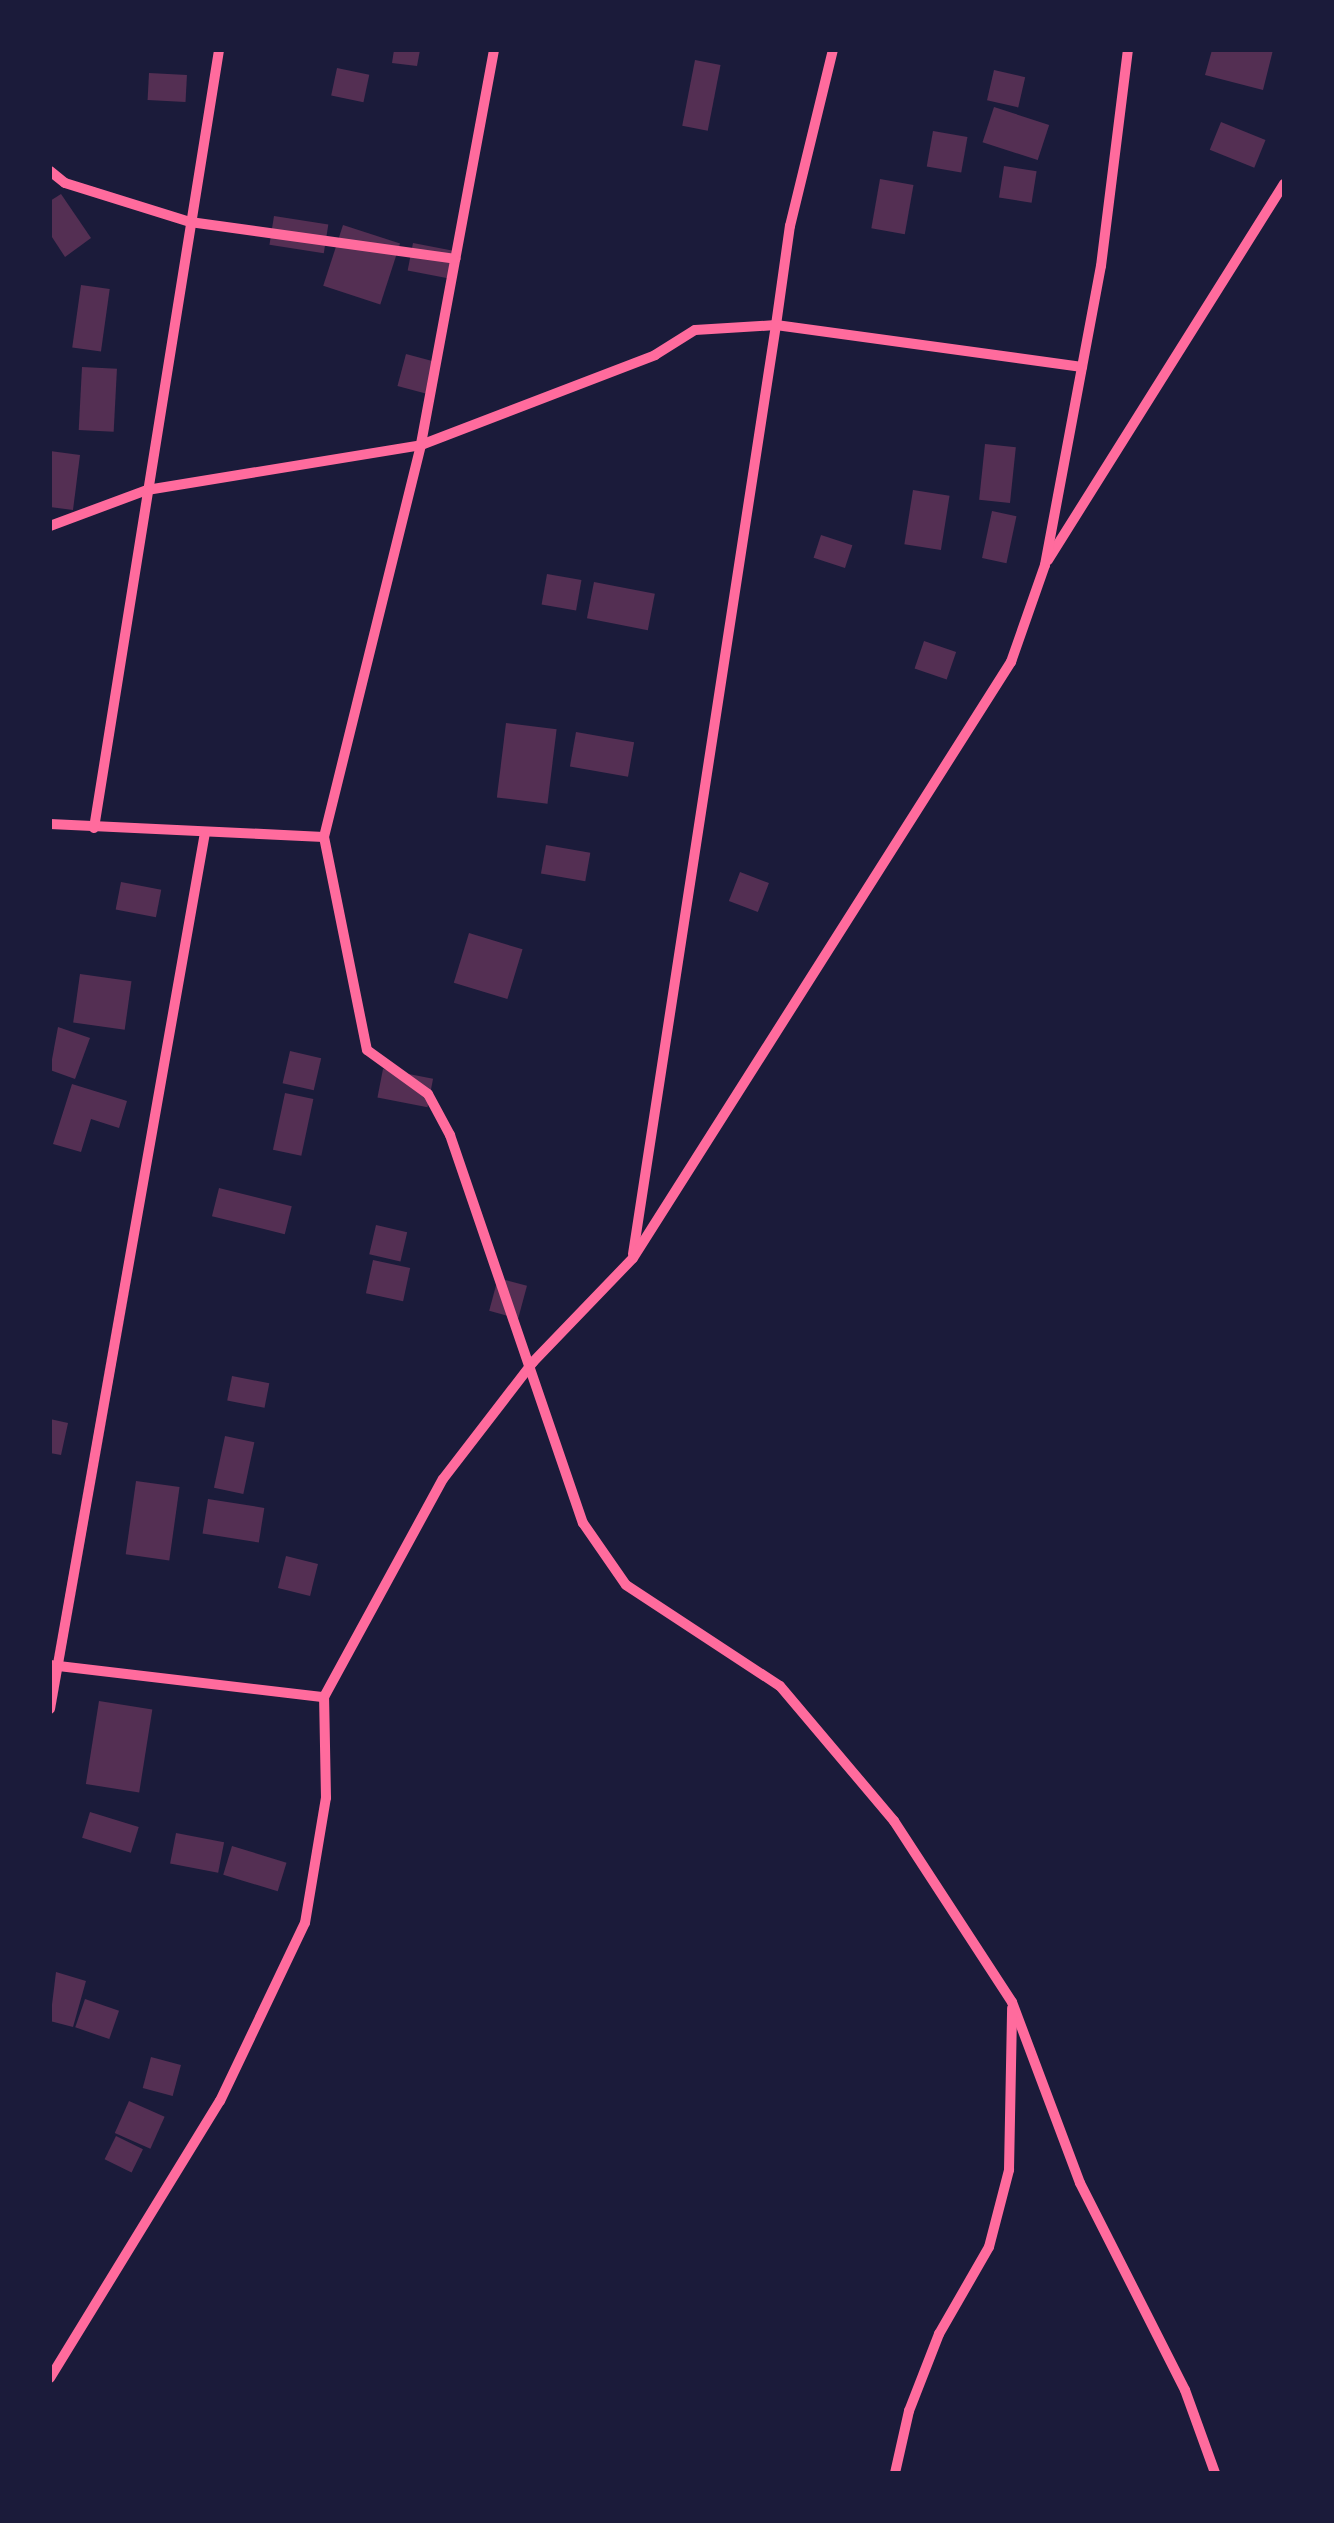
<!DOCTYPE html>
<style>
body{margin:0}
#map{position:relative;width:1334px;height:2523px;overflow:hidden;background:#1b1b3a;font-family:"DejaVu Sans",sans-serif}
div>[style]{position:absolute}
.building>*{inset:0;background:#542f53;transform-origin:0 0}
.minor>*{height:10px;margin:-5px;padding:0 5px;transform-origin:5px;border-radius:5px;background:#ff6b9d}
span{translate:-50% -50%;white-space:nowrap;text-align:center;line-height:1.15;-webkit-text-stroke:9px #1b1b3a;paint-order:stroke}
.frame{position:absolute;inset:0;border:52px solid #1b1b3a;pointer-events:none}
</style>
<div id="map">
<div class="building">
<div style="clip-path:polygon(394px 50px,420px 50px,417px 66px,392px 63px)"></div>
<div style="clip-path:polygon(1212px 50px,1273px 50px,1263px 90px,1205px 75px)"></div>
<div style="left:695px;top:60px;width:26px;height:67px;rotate:11deg"></div>
<div style="left:337px;top:68px;width:33px;height:28px;rotate:12deg"></div>
<div style="left:994px;top:70px;width:32px;height:31px;rotate:13deg"></div>
<div style="left:149px;top:73px;width:38px;height:27px;rotate:3deg"></div>
<div style="left:994px;top:107px;width:58px;height:37px;rotate:18deg"></div>
<div style="left:1221px;top:122px;width:48px;height:30px;rotate:22deg"></div>
<div style="left:933px;top:131px;width:35px;height:36px;rotate:10deg"></div>
<div style="left:1004px;top:166px;width:33px;height:32px;rotate:9deg"></div>
<div style="left:880px;top:179px;width:34px;height:50px;rotate:10deg"></div>
<div style="clip-path:polygon(61px 194px,91px 238px,65px 257px,50px 234px,50px 201px)"></div>
<div style="left:274px;top:216px;width:55px;height:29px;rotate:9deg"></div>
<div style="left:343px;top:225px;width:60px;height:64px;rotate:18deg"></div>
<div style="left:413px;top:243px;width:41px;height:28px;rotate:11deg"></div>
<div style="left:81px;top:285px;width:29px;height:63px;rotate:8deg"></div>
<div style="left:406px;top:354px;width:35px;height:33px;rotate:15deg"></div>
<div style="left:82px;top:367px;width:35px;height:63px;rotate:3deg"></div>
<div style="left:985px;top:444px;width:31px;height:56px;rotate:6deg"></div>
<div style="clip-path:polygon(50px 451px,80px 455px,73px 510px,50px 507px)"></div>
<div style="left:913px;top:490px;width:37px;height:55px;rotate:9deg"></div>
<div style="left:992px;top:511px;width:25px;height:48px;rotate:12deg"></div>
<div style="left:821px;top:535px;width:33px;height:24px;rotate:18deg"></div>
<div style="left:547px;top:574px;width:35px;height:31px;rotate:10deg"></div>
<div style="left:594px;top:582px;width:62px;height:37px;rotate:11deg"></div>
<div style="left:924px;top:641px;width:34px;height:29px;rotate:19deg"></div>
<div style="left:506px;top:723px;width:51px;height:75px;rotate:7deg"></div>
<div style="left:576px;top:732px;width:59px;height:35px;rotate:10deg"></div>
<div style="left:546px;top:845px;width:45px;height:29px;rotate:10deg"></div>
<div style="left:740px;top:872px;width:31px;height:31px;rotate:21deg"></div>
<div style="left:121px;top:882px;width:41px;height:28px;rotate:11deg"></div>
<div style="left:469px;top:933px;width:56px;height:52px;rotate:17deg"></div>
<div style="left:80px;top:974px;width:52px;height:49px;rotate:8deg"></div>
<div style="clip-path:polygon(58px 1027px,90px 1038px,75px 1079px,50px 1070px)"></div>
<div style="left:290px;top:1051px;width:32px;height:33px;rotate:13deg"></div>
<div style="left:383px;top:1069px;width:51px;height:29px;rotate:11deg"></div>
<div style="clip-path:polygon(72px 1084px,127px 1101px,119px 1128px,91px 1119px,81px 1152px,53px 1144px)"></div>
<div style="left:285px;top:1093px;width:29px;height:58px;rotate:12deg"></div>
<div style="left:219px;top:1188px;width:75px;height:29px;rotate:14deg"></div>
<div style="left:376px;top:1225px;width:32px;height:30px;rotate:13deg"></div>
<div style="left:373px;top:1260px;width:38px;height:34px;rotate:12deg"></div>
<div style="left:498px;top:1278px;width:30px;height:34px;rotate:15deg"></div>
<div style="left:232px;top:1376px;width:38px;height:25px;rotate:11deg"></div>
<div style="clip-path:polygon(50px 1419px,68px 1423px,61px 1455px,50px 1453px)"></div>
<div style="left:225px;top:1436px;width:30px;height:53px;rotate:12deg"></div>
<div style="left:136px;top:1481px;width:44px;height:74px;rotate:8deg"></div>
<div style="left:208px;top:1499px;width:57px;height:35px;rotate:9deg"></div>
<div style="left:286px;top:1556px;width:33px;height:33px;rotate:14deg"></div>
<div style="left:99px;top:1701px;width:54px;height:84px;rotate:9deg"></div>
<div style="left:90px;top:1812px;width:51px;height:27px;rotate:17deg"></div>
<div style="left:176px;top:1833px;width:49px;height:31px;rotate:11deg"></div>
<div style="left:232px;top:1846px;width:57px;height:30px;rotate:17deg"></div>
<div style="clip-path:polygon(56px 1972px,86px 1981px,73px 2027px,50px 2021px)"></div>
<div style="left:85px;top:1999px;width:36px;height:30px;rotate:19deg"></div>
<div style="left:151px;top:2057px;width:31px;height:32px;rotate:15deg"></div>
<div style="left:129px;top:2101px;width:39px;height:35px;rotate:24deg"></div>
<div style="left:116px;top:2136px;width:30px;height:26px;rotate:26deg"></div>
</div>
<div class="minor">
<div style="left:494px;top:50px;width:402px;rotate:100.5deg"></div>
<div style="left:421px;top:445px;width:404px;rotate:103.9deg"></div>
<div style="left:324px;top:837px;width:217px;rotate:78.6deg"></div>
<div style="left:367px;top:1050px;width:75px;rotate:35.8deg"></div>
<div style="left:428px;top:1094px;width:47px;rotate:61.8deg"></div>
<div style="left:450px;top:1135px;width:410px;rotate:71.1deg"></div>
<div style="left:583px;top:1523px;width:75px;rotate:55.3deg"></div>
<div style="left:626px;top:1585px;width:184px;rotate:33.3deg"></div>
<div style="left:780px;top:1686px;width:177px;rotate:49.8deg"></div>
<div style="left:894px;top:1821px;width:216px;rotate:56.9deg"></div>
<div style="left:1012px;top:2002px;width:193px;rotate:69.4deg"></div>
<div style="left:1080px;top:2183px;width:232px;rotate:63.1deg"></div>
<div style="left:1185px;top:2390px;width:88px;rotate:70.1deg"></div>
<div style="left:50px;top:171px;width:19px;rotate:39deg"></div>
<div style="left:65px;top:183px;width:131px;rotate:17.3deg"></div>
<div style="left:190px;top:222px;width:268px;rotate:7.9deg"></div>
<div style="left:50px;top:526px;width:103px;rotate:-20.4deg"></div>
<div style="left:147px;top:490px;width:278px;rotate:-9.3deg"></div>
<div style="left:421px;top:445px;width:251px;rotate:-21deg"></div>
<div style="left:655px;top:355px;width:47px;rotate:-32deg"></div>
<div style="left:695px;top:330px;width:81px;rotate:-3.5deg"></div>
<div style="left:776px;top:325px;width:100px;rotate:-82deg"></div>
<div style="left:790px;top:226px;width:181px;rotate:-76.3deg"></div>
<div style="left:1048px;top:560px;width:444px;rotate:-57.9deg"></div>
<div style="left:50px;top:824px;width:274px;rotate:2.7deg"></div>
<div style="left:94px;top:828px;width:788px;rotate:-80.87deg"></div>
<div style="left:633px;top:1254px;width:940px;rotate:-81.25deg"></div>
<div style="left:776px;top:325px;width:309px;rotate:7.8deg"></div>
<div style="left:50px;top:1665px;width:276px;rotate:6.7deg"></div>
<div style="left:50px;top:1709px;width:890px;rotate:-79.97deg"></div>
<div style="left:50px;top:2378px;width:325px;rotate:-58.5deg"></div>
<div style="left:220px;top:2101px;width:197px;rotate:-64.5deg"></div>
<div style="left:305px;top:1923px;width:127px;rotate:-80.5deg"></div>
<div style="left:326px;top:1798px;width:101px;rotate:-91.1deg"></div>
<div style="left:324px;top:1697px;width:248px;rotate:-61.4deg"></div>
<div style="left:443px;top:1479px;width:148px;rotate:-52.4deg"></div>
<div style="left:533px;top:1362px;width:144px;rotate:-46.1deg"></div>
<div style="left:633px;top:1258px;width:706px;rotate:-57.62deg"></div>
<div style="left:1011px;top:662px;width:103px;rotate:-70.7deg"></div>
<div style="left:1045px;top:565px;width:304px;rotate:-79.4deg"></div>
<div style="left:1101px;top:266px;width:218px;rotate:-82.9deg"></div>
<div style="left:895px;top:2473px;width:64px;rotate:-77.3deg"></div>
<div style="left:909px;top:2411px;width:83px;rotate:-68.7deg"></div>
<div style="left:939px;top:2334px;width:100px;rotate:-60.1deg"></div>
<div style="left:989px;top:2247px;width:80px;rotate:-75.4deg"></div>
<div style="left:1009px;top:2170px;width:162px;rotate:-88.9deg"></div>
</div>
<div class="frame"></div>
</div>
